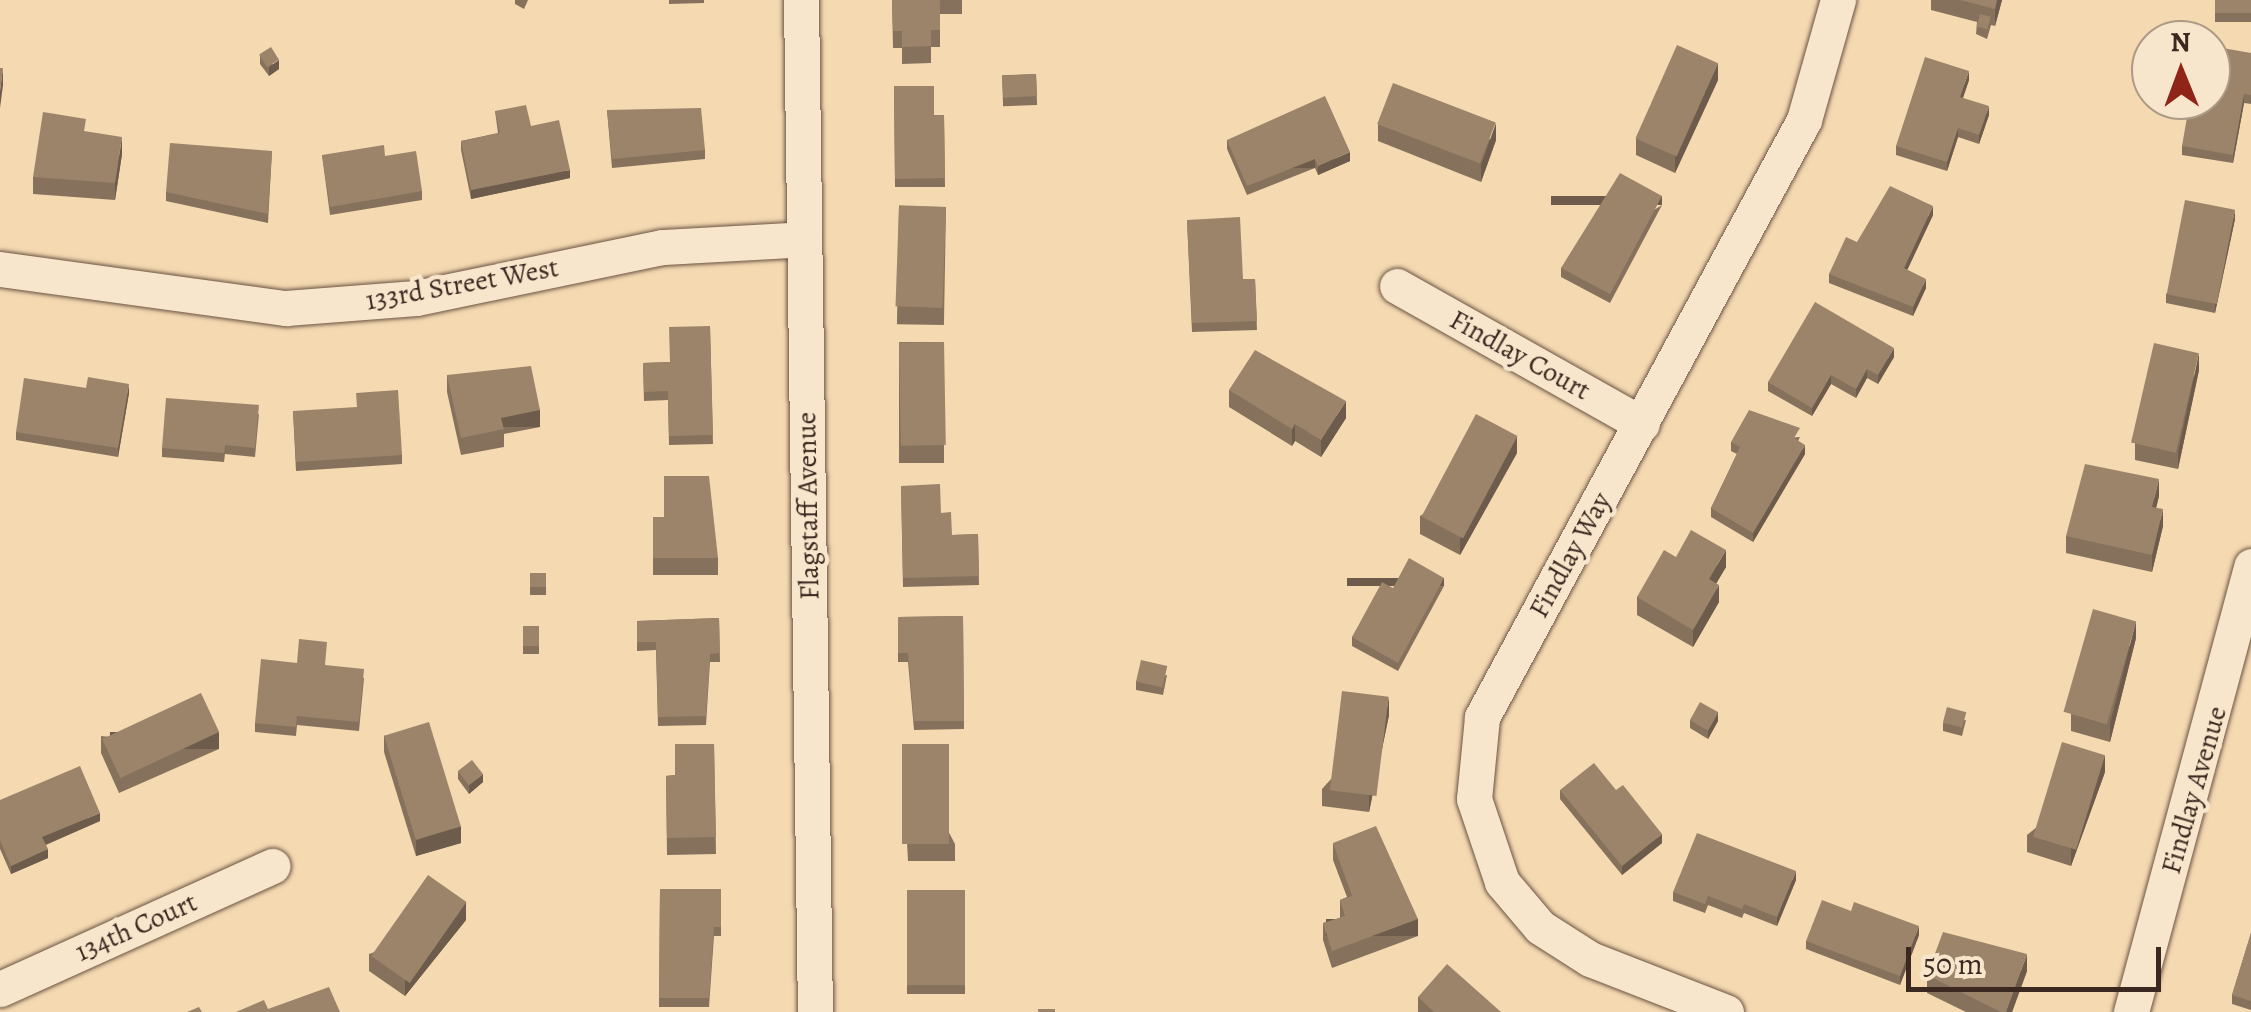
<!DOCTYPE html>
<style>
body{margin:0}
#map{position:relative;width:2251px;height:1012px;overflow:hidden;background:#f5d9b1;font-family:Alegreya,serif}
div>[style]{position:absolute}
.roads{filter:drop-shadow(0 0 2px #6a5444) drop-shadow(0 0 2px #6a5444)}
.street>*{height:35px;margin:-17.5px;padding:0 17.5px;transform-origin:17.5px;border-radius:17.5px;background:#f8e6cc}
.wall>*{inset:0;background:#86725c;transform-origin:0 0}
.shaded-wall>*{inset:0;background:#6d5c4b;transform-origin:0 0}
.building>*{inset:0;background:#9c846b;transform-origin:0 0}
span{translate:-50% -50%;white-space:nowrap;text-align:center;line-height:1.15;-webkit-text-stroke:9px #f8e6cc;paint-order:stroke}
.street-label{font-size:28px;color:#3b2820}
.north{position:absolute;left:2131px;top:20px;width:100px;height:100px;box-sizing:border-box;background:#f8e6cc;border:2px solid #ac9a87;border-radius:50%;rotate:359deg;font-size:28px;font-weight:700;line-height:40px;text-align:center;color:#3b2820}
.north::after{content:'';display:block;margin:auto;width:35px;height:45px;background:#8f2418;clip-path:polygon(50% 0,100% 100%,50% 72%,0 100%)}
.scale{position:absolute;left:1906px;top:947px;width:255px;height:45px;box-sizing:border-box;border:5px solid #3b2820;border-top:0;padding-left:12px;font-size:30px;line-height:35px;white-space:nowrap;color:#3b2820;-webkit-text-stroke:8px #f8e6cc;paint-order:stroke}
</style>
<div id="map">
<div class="roads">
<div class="street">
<div style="left:801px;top:0;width:1012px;rotate:89.21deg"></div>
<div style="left:0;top:269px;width:289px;rotate:7.8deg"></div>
<div style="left:286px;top:308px;width:130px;rotate:-4.4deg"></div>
<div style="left:416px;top:298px;width:252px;rotate:-11.7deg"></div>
<div style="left:663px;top:247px;width:141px;rotate:-3.2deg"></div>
<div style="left:1397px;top:286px;width:281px;rotate:29.4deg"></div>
<div style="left:0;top:989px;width:299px;rotate:-24.3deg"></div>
<div style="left:1726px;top:1012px;width:146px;rotate:-158.7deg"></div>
<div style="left:1590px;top:959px;width:59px;rotate:-147.4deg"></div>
<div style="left:1540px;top:927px;width:59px;rotate:-130.2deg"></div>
<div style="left:1502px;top:882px;width:88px;rotate:-108.6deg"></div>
<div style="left:1474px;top:799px;width:82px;rotate:-84.4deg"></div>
<div style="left:1482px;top:717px;width:678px;rotate:-61.66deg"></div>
<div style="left:1804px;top:120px;width:125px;rotate:-74.2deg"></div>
<div style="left:2131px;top:1012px;width:462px;rotate:-74.9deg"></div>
</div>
</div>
<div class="wall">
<div style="clip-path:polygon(515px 0,528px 0,524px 9px,515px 4px)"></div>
<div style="clip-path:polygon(669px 0,704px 0,704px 3px,669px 4px)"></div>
<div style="clip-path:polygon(892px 0,962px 0,962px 14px,940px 14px,940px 47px,931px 47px,931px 63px,902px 64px,902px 48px,893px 48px)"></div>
<div style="clip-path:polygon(1931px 0,2002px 0,1995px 26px,1991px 25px,1987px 39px,1976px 34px,1977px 22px,1931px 10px)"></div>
<div style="left:2215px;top:0;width:36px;height:22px"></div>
<div style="clip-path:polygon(2251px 53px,2251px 104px,2244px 103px,2233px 163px,2182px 155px,2182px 146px)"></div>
<div style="clip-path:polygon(260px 55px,279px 69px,269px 76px,260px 64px)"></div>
<div style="left:1036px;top:74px;width:31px;height:34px;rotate:88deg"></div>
<div style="clip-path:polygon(1718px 80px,1675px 173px,1636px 155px,1636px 138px)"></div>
<div style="clip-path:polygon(1969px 80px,1963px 98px,1989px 115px,1979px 144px,1958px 137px,1947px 171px,1896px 155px,1896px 146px)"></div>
<div style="clip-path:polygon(894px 86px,934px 115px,944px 115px,945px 187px,895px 187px)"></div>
<div style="clip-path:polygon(607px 110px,705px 150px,705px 159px,612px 168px)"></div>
<div style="clip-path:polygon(495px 111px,531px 126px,570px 178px,471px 199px,461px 150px,461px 141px,498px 133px)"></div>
<div style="clip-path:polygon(1378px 124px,1496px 140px,1481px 182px,1378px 141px)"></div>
<div style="clip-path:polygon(1227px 140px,1350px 161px,1318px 175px,1315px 168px,1247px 195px,1227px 149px)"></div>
<div style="clip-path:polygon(272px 151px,268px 223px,166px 201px,166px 192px)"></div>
<div style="clip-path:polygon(122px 154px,115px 200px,33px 194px,33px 177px)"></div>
<div style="clip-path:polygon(322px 155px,385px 156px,422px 191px,422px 200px,330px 215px)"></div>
<div style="clip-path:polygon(1662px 205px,1610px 303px,1561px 277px,1561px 268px)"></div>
<div style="left:946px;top:207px;width:118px;height:47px;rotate:91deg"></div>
<div style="clip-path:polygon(1933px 215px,1907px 270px,1926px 288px,1913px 316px,1829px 283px,1829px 274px,1857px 242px)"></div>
<div style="clip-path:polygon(2235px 219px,2215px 313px,2166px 303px,2166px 294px)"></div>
<div style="clip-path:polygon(1187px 220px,1243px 279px,1255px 279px,1257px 330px,1192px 332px)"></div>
<div style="clip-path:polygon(710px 326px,713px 444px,669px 445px,668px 400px,644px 401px,643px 363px,670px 362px)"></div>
<div style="left:944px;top:342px;width:121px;height:45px;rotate:90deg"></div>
<div style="clip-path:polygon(1894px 357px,1878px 384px,1867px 378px,1856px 398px,1831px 384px,1812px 416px,1768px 391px,1768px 382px)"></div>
<div style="clip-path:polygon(2199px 370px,2178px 469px,2135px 460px,2135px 443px)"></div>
<div style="clip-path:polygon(447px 375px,540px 427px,504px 434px,504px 447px,461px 455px,447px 392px)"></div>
<div style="clip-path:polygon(86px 388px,129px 393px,118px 457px,16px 440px,16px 432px)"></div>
<div style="clip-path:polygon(1229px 390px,1346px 418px,1321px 457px,1295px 441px,1292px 446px,1229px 407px)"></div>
<div style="clip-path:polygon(293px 411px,402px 455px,402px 464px,296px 471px)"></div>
<div style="clip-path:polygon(259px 414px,255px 457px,225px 454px,224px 462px,162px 457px,162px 448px)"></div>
<div style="clip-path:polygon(1800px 437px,1798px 441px,1805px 454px,1753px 542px,1711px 517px,1711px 508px,1737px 454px,1731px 451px,1731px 442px)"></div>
<div style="clip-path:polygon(1517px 453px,1460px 555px,1420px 534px,1420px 516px)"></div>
<div style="clip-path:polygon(901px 486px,941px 513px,952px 535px,978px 534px,979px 585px,903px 587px)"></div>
<div style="clip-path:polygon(2159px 496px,2156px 508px,2163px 526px,2152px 572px,2066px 553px,2066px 536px)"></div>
<div style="clip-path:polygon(653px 517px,718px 558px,718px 575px,653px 575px)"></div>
<div style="clip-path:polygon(1676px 557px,1726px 567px,1716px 583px,1719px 602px,1693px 647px,1637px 615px,1637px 597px)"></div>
<div style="left:530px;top:573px;width:16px;height:22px"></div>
<div style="clip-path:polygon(1444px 586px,1398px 671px,1352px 646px,1352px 637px,1393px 588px)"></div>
<div style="clip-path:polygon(963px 616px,964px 729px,914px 730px,908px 662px,898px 662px,898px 617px)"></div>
<div style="clip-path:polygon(719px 618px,720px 662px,710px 662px,706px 725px,658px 726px,656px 650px,637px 651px,637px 621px)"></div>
<div style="left:523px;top:626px;width:16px;height:28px"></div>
<div style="clip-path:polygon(2136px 638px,2110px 742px,2071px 731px,2071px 714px)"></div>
<div style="clip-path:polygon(326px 666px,364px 678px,359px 731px,297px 725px,296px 736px,255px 732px,255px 723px)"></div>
<div style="clip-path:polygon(1167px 675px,1163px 695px,1136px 690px,1136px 681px)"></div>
<div style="clip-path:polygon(1389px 715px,1369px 812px,1322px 806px,1322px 789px)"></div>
<div style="clip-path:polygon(1690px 720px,1718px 721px,1708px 739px,1690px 728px)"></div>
<div style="clip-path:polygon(1966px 720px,1962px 736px,1943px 731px,1943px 723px)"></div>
<div style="clip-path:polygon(384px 735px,461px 843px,416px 856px,384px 752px)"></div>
<div style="clip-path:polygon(101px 736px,219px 749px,119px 793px,101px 753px)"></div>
<div style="clip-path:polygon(714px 744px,716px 854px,667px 855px,666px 776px,675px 775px)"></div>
<div style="clip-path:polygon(902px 744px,955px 844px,955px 861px,908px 861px)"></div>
<div style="clip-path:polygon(458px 771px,483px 782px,469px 794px,458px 779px)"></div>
<div style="clip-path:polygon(2105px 772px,2071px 866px,2027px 852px,2027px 835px)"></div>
<div style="clip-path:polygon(1560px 790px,1616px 790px,1662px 843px,1622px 875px,1560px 799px)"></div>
<div style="clip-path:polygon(0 800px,100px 821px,46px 845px,48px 858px,11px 874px,0 849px)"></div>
<div style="clip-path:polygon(1333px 843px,1418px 936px,1332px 968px,1323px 940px,1323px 923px,1340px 918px,1340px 900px,1347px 897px,1333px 860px)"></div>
<div style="clip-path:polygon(1796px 880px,1777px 926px,1744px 913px,1742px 918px,1708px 905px,1705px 913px,1673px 901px,1673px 892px)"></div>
<div style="clip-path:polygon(660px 889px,721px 889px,721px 936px,714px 936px,709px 1007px,659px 1007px)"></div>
<div style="left:907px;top:890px;width:58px;height:104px"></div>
<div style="clip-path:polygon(466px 920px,405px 996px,369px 971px,369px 954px)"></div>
<div style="clip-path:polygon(2251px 933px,2251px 1010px,2232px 1004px,2232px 995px)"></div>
<div style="clip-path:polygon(1919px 935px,1900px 985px,1806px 949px,1806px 941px)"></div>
<div style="clip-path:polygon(2027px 971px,2012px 1012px,1966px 1012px,1927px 993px,1927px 975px)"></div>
<div style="clip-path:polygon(1418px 997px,1501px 1012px,1418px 1012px)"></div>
</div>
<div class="shaded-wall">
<div style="clip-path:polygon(1997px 0,2002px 0,1995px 26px,1995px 9px)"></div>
<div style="clip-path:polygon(279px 60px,279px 69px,269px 76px,269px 67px)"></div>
<div style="clip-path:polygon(1718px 63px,1718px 80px,1675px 173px,1675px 156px)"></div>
<div style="clip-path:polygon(3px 68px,3px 85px,0 108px,0 91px)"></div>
<div style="clip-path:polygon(1969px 71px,1969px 80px,1960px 106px,1960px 97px)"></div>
<div style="clip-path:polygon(2244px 94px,2244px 103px,2233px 163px,2233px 155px)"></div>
<div style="clip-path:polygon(1989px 106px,1989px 115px,1979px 144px,1979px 135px)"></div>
<div style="clip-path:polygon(1496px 123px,1496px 140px,1481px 182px,1481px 165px)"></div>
<div style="clip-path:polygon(1958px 128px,1958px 137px,1947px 171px,1947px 162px)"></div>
<div style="clip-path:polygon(122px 137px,122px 154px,115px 200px,115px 183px)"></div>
<div style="clip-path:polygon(1350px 152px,1350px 161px,1318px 175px,1318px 166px)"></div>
<div style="left:1315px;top:159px;width:9px;height:73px;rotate:90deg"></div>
<div style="clip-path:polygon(570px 170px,570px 178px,471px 199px,471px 190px)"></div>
<div style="left:1662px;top:196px;width:9px;height:111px;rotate:90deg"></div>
<div style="clip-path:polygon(1933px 206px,1933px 215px,1904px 277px,1904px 268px)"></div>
<div style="clip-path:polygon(2235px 210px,2235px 219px,2215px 313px,2215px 304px)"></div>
<div style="clip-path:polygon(1926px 279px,1926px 288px,1913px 316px,1913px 307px)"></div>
<div style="clip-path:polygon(1894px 348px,1894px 357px,1878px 384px,1878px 375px)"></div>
<div style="clip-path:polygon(2199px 353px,2199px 370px,2178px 469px,2178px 452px)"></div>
<div style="clip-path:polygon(1867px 369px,1867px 378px,1856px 398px,1856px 389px)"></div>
<div style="clip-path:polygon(1831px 375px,1831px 384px,1812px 416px,1812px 408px)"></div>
<div style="clip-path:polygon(129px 384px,129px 393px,118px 457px,118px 448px)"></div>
<div style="clip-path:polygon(1346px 401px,1346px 418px,1321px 457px,1321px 440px)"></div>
<div style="left:540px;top:410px;width:17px;height:40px;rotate:90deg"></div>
<div style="clip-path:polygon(1295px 424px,1295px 441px,1292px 446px,1292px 429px)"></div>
<div style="clip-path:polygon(1517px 436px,1517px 453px,1460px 555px,1460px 538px)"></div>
<div style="clip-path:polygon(1805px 445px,1805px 454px,1753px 542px,1753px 533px)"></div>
<div style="clip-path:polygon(2159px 479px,2159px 496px,2152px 524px,2152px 507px)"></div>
<div style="clip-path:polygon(2163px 509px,2163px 526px,2152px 572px,2152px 555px)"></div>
<div style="clip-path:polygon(1726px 550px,1726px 567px,1709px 596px,1709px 579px)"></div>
<div style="left:1444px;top:578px;width:8px;height:97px;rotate:90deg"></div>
<div style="clip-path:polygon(1719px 585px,1719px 602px,1693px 647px,1693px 630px)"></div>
<div style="clip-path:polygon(2136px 621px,2136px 638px,2110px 742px,2110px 724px)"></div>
<div style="clip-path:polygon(1389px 697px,1389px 715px,1369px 812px,1369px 795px)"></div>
<div style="clip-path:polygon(1718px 712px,1718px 721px,1708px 739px,1708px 730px)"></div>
<div style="left:219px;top:732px;width:17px;height:109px;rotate:90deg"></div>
<div style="clip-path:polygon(2105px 755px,2105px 772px,2071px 866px,2071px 848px)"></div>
<div style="clip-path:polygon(483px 774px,483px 782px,469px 794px,469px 785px)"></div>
<div style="clip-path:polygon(100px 813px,100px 821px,42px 846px,42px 837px)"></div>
<div style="clip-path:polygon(461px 826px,461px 843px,416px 856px,416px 839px)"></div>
<div style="clip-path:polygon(1662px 834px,1662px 843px,1622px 875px,1622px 866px)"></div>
<div style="clip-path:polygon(48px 849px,48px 858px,11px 874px,11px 866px)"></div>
<div style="clip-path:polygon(1796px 871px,1796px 880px,1777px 926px,1777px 917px)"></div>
<div style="clip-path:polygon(466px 902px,466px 920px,405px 996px,405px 979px)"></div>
<div style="left:1418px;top:919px;width:17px;height:92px;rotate:90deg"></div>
<div style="clip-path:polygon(1919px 926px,1919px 935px,1900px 985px,1900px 976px)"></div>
<div style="clip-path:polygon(2027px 954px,2027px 971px,2012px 1012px,2006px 1012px)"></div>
</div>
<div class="building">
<div style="clip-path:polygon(892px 0,940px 0,940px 30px,931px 30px,931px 46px,902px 47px,902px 31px,893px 31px)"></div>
<div style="clip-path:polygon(1960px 0,1997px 0,1995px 9px)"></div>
<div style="left:2215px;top:0;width:36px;height:13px"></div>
<div style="left:1980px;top:14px;width:11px;height:13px;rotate:15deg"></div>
<div style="left:1677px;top:45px;width:45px;height:102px;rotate:24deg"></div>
<div style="clip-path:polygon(2211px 46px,2251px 53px,2251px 95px,2244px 94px,2233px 155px,2182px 146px,2190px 100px,2211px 100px)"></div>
<div style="left:271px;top:47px;width:15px;height:14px;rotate:58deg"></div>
<div style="clip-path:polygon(1925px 57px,1969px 71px,1960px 97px,1989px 106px,1979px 135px,1958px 128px,1947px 162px,1896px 146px)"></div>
<div style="clip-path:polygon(0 68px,3px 68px,0 91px)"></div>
<div style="left:1036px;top:74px;width:22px;height:34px;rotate:87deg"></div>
<div style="left:1393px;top:83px;width:110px;height:44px;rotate:21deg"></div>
<div style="clip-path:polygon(894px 86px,934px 86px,934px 115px,944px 115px,945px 178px,895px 179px)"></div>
<div style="clip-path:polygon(1325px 96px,1350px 152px,1318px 166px,1315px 159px,1247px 186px,1227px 140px)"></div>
<div style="clip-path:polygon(526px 105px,531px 126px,559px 120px,570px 170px,471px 190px,461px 141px,500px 133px,495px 111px)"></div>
<div style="clip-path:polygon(701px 108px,705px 150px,612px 159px,607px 110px)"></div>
<div style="clip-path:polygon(43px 112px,86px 119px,84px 131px,122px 137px,115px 183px,33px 177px)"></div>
<div style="clip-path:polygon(170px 143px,272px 151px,268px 214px,166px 192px)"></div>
<div style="clip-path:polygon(384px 145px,385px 156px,416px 151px,422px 191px,330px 207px,322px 155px)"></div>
<div style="clip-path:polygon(1620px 173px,1662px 196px,1610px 294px,1561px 268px)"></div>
<div style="clip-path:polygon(1890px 186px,1933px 206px,1904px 268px,1926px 279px,1913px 307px,1829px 274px,1846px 237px,1857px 242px)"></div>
<div style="left:2185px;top:200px;width:51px;height:96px;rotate:11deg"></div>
<div style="left:946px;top:207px;width:101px;height:47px;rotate:92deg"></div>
<div style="clip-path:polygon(1240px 217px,1243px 279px,1255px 279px,1257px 321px,1192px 323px,1187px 220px)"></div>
<div style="clip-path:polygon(1815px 302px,1894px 348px,1878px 375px,1867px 369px,1856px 389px,1831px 375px,1812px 408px,1768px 382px)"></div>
<div style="clip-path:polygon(710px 326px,713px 435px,669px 436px,668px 391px,644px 392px,643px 363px,670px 362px,669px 327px)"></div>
<div style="left:944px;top:342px;width:103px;height:45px;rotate:89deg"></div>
<div style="left:2154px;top:343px;width:46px;height:102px;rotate:13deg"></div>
<div style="clip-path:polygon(1255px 350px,1346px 401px,1321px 440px,1295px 424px,1292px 429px,1229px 390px)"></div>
<div style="clip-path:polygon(531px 366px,540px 410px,501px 418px,504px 429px,461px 438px,447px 375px)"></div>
<div style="clip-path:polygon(88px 377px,129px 384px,118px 448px,16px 432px,24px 378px,86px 388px)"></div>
<div style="clip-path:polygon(398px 390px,402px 455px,296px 462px,293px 411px,357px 407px,356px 393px)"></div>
<div style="clip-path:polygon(166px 398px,259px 405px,255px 448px,225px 445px,224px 453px,162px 448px)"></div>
<div style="clip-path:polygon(1749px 410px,1800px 428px,1794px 438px,1805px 445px,1753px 533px,1711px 508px,1740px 447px,1731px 442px)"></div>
<div style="left:1476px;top:414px;width:47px;height:116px;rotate:28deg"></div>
<div style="clip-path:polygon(2085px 464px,2159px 479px,2152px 507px,2163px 509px,2152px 555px,2066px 536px)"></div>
<div style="clip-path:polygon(664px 476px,709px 476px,718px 558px,653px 558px,653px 517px,664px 517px)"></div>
<div style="clip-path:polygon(940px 484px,941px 513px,951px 512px,952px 535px,978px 534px,979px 576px,903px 578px,901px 486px)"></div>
<div style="clip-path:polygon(1691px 530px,1726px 550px,1709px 579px,1719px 585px,1693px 630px,1637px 597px,1664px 550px,1676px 557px)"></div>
<div style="clip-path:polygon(1409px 558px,1444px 578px,1398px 663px,1352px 637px,1382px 582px,1393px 588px)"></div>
<div style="left:530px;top:573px;width:16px;height:14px"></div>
<div style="left:2093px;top:609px;width:45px;height:107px;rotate:16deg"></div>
<div style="clip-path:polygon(963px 616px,964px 721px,914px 721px,908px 653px,898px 653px,898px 617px)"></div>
<div style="clip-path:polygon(719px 618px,720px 653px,710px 654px,706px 716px,658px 717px,656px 642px,637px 642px,637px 621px)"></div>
<div style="left:523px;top:626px;width:16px;height:20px"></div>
<div style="clip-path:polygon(299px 639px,327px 642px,325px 665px,364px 669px,359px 722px,297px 716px,296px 727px,255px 723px,261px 659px,297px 663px)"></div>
<div style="left:1141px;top:660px;width:27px;height:22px;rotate:13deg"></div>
<div style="left:1342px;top:691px;width:47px;height:100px;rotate:7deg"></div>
<div style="left:201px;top:693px;width:43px;height:109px;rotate:65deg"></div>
<div style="left:1700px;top:702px;width:21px;height:21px;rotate:29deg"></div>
<div style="left:1947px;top:707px;width:20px;height:16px;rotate:15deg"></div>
<div style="left:429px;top:722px;width:109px;height:47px;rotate:73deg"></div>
<div style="left:2062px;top:742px;width:45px;height:99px;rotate:17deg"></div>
<div style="clip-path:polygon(675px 744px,714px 744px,716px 837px,667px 838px,666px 776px,675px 775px)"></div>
<div style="left:902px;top:744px;width:47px;height:100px"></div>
<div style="left:472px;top:760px;width:18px;height:18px;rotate:52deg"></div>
<div style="clip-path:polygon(1594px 763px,1616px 790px,1623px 785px,1662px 834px,1622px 866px,1560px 790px)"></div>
<div style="clip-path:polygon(80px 766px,100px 813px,42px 837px,48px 849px,11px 866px,0 840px,0 800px)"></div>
<div style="clip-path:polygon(1376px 826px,1418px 919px,1332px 951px,1323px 923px,1345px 916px,1340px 900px,1352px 896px,1333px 843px)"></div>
<div style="clip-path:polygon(1697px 833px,1796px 871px,1777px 917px,1744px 904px,1742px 909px,1708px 896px,1705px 904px,1673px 892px)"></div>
<div style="left:428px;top:875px;width:47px;height:99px;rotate:35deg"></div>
<div style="clip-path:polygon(660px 889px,721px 889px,721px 927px,714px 927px,709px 998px,659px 998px)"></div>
<div style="left:907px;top:890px;width:58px;height:95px"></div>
<div style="clip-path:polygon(1822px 900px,1851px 911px,1854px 902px,1919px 926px,1900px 976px,1806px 941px)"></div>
<div style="clip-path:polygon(1943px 932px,2027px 954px,2006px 1012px,2001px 1012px,1927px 975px)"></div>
<div style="clip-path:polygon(2251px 933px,2251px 1001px,2232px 995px)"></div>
<div style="clip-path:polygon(1447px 964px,1501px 1012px,1434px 1012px,1418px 997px)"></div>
<div style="clip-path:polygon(329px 987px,340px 1012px,236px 1012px,264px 1000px,268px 1009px)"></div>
<div style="clip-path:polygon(199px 1007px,202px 1012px,187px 1012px)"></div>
<div style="left:1038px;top:1009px;width:17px;height:3px"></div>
</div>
<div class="street-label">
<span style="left:462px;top:284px;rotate:-10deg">133rd Street West</span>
<span style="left:1520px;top:355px;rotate:29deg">Findlay Court</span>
<span style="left:808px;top:506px;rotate:-91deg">Flagstaff Avenue</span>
<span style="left:1570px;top:555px;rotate:-61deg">Findlay Way</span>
<span style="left:2194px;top:790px;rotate:-74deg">Findlay Avenue</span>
<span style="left:136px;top:927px;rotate:-24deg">134th Court</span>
</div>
<div class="north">N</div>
<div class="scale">50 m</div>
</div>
